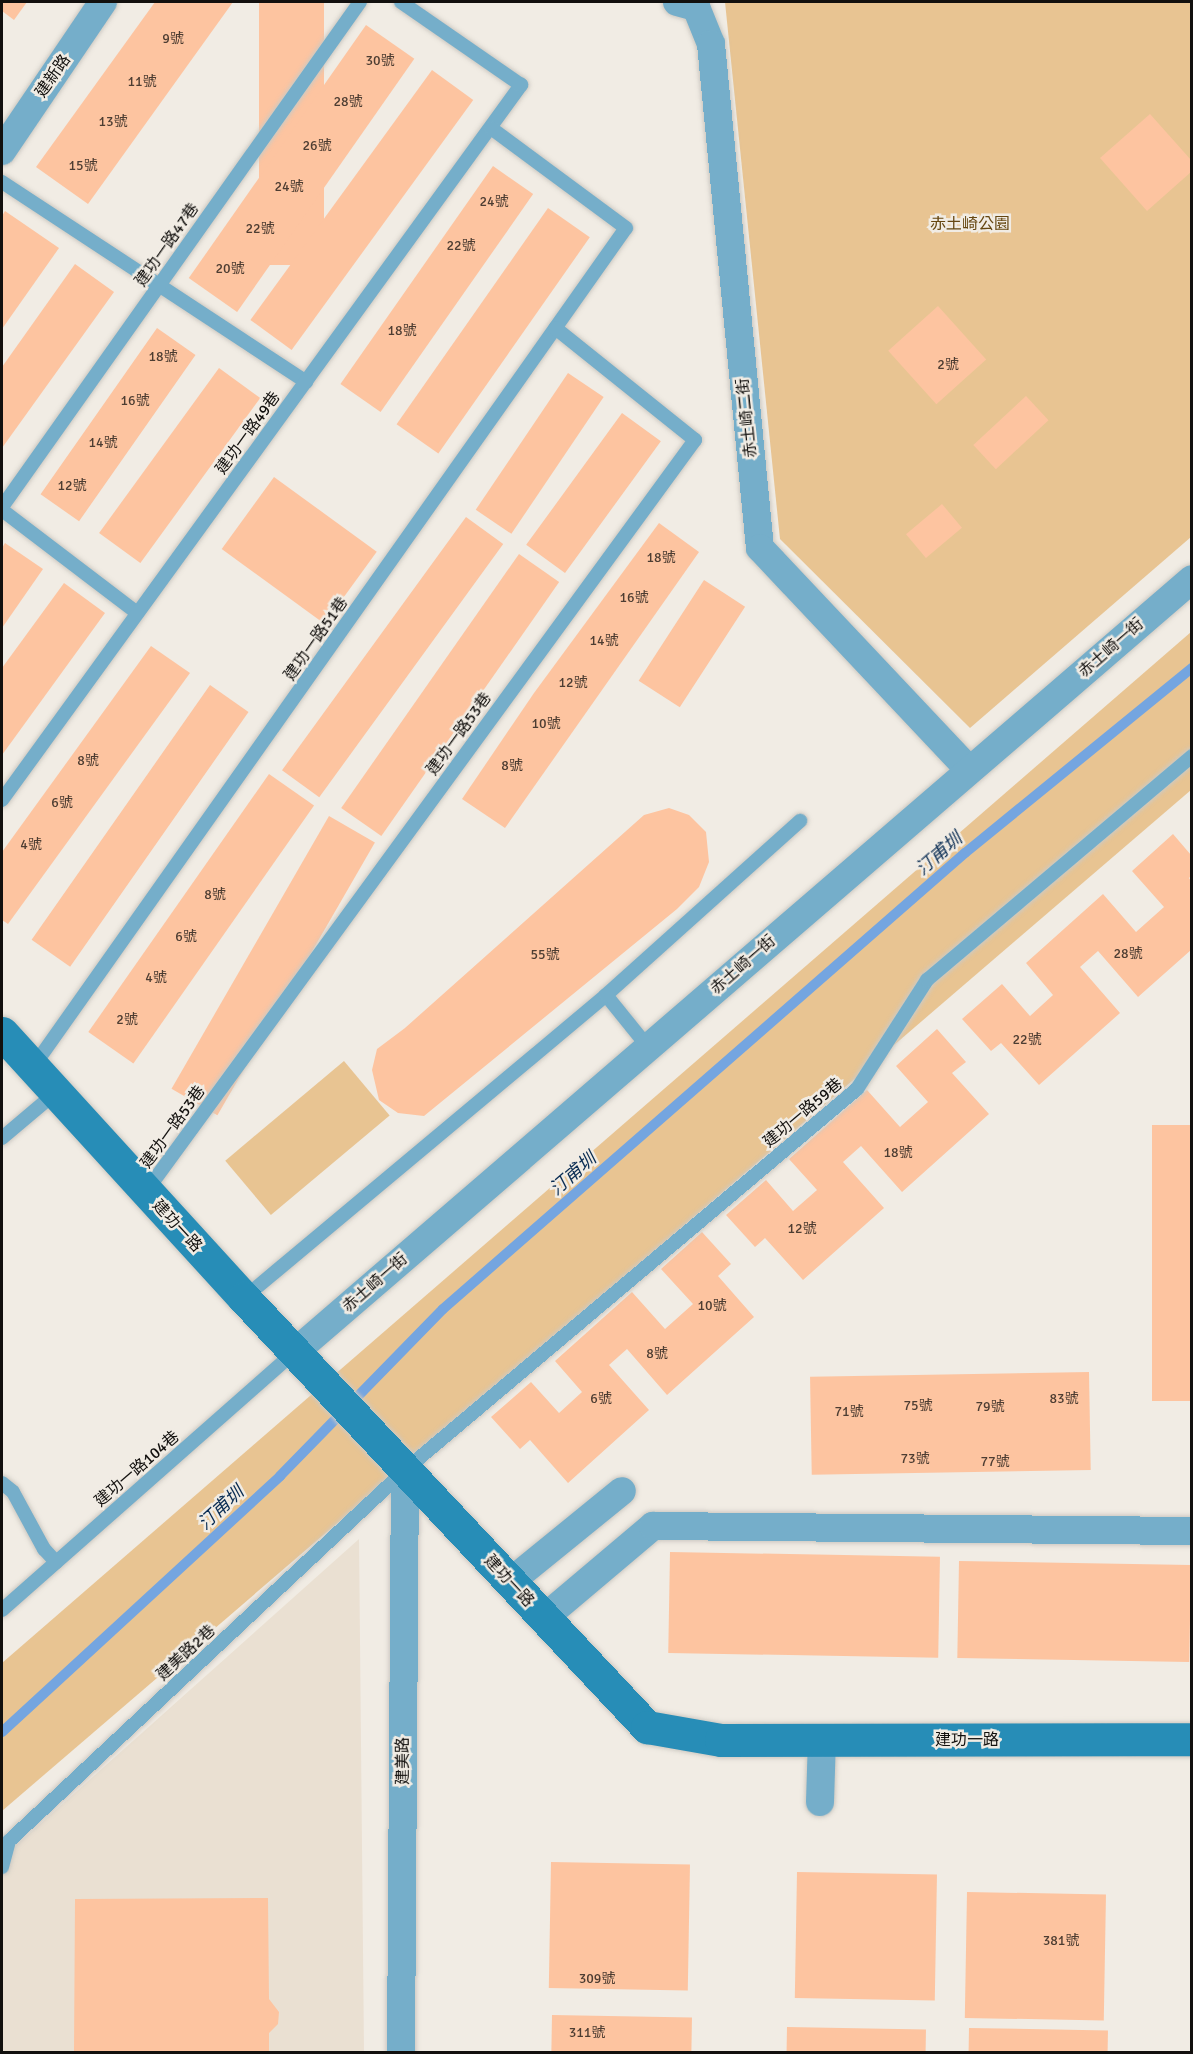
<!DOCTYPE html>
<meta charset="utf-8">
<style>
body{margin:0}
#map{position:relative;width:1193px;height:2054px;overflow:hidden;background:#f1ece4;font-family:Signika,"Noto Sans TC",sans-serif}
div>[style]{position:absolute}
.built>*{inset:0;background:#eae0d2}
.green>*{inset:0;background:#e8c492;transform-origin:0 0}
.stream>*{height:10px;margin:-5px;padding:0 5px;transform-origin:5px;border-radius:5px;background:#74a5e0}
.building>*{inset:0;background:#fdc4a0;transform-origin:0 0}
.roads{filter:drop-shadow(0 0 2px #cdc9c2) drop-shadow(0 0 2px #cdc9c2)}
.lane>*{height:14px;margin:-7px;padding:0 7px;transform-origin:7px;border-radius:7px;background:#75aeca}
.street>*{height:28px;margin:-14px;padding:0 14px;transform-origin:14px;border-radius:14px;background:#75aeca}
.secondary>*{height:33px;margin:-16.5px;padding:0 16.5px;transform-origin:16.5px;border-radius:16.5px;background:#278db7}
span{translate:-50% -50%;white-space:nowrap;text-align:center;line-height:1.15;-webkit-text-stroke:5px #f1ece4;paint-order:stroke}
.number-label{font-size:14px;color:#4d3d32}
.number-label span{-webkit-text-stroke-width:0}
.street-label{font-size:16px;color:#12100e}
.park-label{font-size:16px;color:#664712}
.water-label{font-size:18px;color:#092c52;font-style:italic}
.frame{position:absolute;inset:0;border:3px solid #12100e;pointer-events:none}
</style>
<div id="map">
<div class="built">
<div style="clip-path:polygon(359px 1539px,364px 2052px,2px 2052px,2px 1858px)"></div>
</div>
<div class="green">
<div style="clip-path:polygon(725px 2px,1191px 2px,1191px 537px,970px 728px,780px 539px)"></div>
<div style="clip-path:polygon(1191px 632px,1191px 790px,2px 1811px,2px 1663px)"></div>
<div style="left:344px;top:1061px;width:71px;height:155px;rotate:50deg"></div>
</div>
<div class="stream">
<div style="left:2px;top:1732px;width:378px;rotate:-42.6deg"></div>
<div style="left:280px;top:1476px;width:233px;rotate:-45.7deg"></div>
<div style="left:443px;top:1309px;width:693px;rotate:-41.14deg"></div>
<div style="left:965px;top:853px;width:293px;rotate:-39.2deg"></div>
</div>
<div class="building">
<div style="clip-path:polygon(2px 2px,27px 2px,14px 20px,2px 11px)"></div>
<div style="clip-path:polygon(155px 2px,233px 2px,88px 204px,36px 167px)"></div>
<div style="left:259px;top:2px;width:65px;height:263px"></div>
<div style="left:366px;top:25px;width:59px;height:309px;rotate:35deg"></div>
<div style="left:432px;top:70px;width:51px;height:309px;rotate:36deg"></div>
<div style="clip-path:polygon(1150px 114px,1191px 160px,1191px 172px,1147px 211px,1100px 158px)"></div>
<div style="left:493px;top:166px;width:49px;height:266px;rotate:35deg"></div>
<div style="left:548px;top:208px;width:51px;height:264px;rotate:35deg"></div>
<div style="clip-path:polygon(5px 211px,59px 248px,2px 329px,2px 216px)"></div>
<div style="clip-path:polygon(75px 264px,114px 292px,2px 448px,2px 367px)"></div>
<div style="left:938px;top:306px;width:72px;height:67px;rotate:48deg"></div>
<div style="left:157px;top:328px;width:47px;height:203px;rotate:35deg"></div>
<div style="left:219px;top:368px;width:51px;height:204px;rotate:36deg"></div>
<div style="left:568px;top:373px;width:43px;height:165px;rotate:34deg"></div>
<div style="left:1026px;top:396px;width:33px;height:72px;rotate:47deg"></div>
<div style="left:622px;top:413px;width:48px;height:163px;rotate:36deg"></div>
<div style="left:274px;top:477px;width:127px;height:89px;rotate:36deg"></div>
<div style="left:942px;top:504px;width:31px;height:47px;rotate:50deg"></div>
<div style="left:466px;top:517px;width:46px;height:313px;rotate:36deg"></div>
<div style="clip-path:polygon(659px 523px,699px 552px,505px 828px,462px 799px,534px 693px)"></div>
<div style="clip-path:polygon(5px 543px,43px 569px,2px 628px,2px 548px)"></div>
<div style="left:519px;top:554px;width:49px;height:310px;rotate:35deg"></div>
<div style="left:704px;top:580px;width:49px;height:120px;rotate:33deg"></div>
<div style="clip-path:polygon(64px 583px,105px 613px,2px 755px,2px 668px)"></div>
<div style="clip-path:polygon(151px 646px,190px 673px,8px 924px,2px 920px,2px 852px)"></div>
<div style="left:210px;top:685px;width:47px;height:311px;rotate:35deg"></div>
<div style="left:269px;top:774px;width:55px;height:315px;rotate:35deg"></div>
<div style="clip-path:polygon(669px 808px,689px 815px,706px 832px,709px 862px,699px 887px,677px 909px,424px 1116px,398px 1113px,379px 1100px,372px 1070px,377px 1049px,405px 1028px,644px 815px)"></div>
<div style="left:329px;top:816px;width:53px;height:315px;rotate:30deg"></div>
<div style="clip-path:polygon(1173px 834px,1191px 855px,1191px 876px,1189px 878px,1191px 881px,1191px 950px,1138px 997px,1098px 951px,1080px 967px,1120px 1013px,1039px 1085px,1001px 1043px,991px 1051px,962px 1019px,1002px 984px,1030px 1016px,1053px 995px,1026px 963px,1103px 894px,1136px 932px,1164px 907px,1132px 871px)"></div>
<div style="clip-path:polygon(937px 1029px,966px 1062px,952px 1073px,989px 1114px,902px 1192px,861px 1146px,843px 1162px,884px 1208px,803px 1280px,765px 1238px,755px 1247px,726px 1215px,766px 1180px,793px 1211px,817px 1190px,789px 1159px,867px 1090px,900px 1127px,928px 1102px,896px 1066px)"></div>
<div style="left:1191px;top:1125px;width:276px;height:39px;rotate:90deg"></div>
<div style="clip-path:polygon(702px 1232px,731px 1264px,718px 1276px,754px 1317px,667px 1395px,627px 1349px,609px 1365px,649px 1410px,568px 1483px,530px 1440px,520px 1449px,491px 1417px,531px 1382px,559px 1413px,582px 1392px,555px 1361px,632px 1292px,665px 1329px,693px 1304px,661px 1269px)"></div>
<div style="left:1089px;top:1372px;width:98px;height:279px;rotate:89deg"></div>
<div style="left:670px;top:1552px;width:270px;height:101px;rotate:1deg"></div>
<div style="left:959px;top:1561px;width:232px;height:97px;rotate:1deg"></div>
<div style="left:551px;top:1862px;width:139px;height:126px;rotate:1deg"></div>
<div style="left:797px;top:1872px;width:140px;height:126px;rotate:1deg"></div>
<div style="left:967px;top:1892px;width:139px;height:126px;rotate:1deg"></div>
<div style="clip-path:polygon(268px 1898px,269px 1999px,279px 2012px,278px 2024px,269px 2033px,269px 2052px,74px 2052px,75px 1899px)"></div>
<div style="left:552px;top:2015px;width:140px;height:37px;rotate:1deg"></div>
<div style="left:787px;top:2027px;width:139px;height:25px;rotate:1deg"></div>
<div style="left:969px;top:2028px;width:139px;height:24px;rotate:1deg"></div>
</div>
<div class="roads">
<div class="lane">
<div style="left:2px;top:182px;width:364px;rotate:33.3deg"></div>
<div style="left:2px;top:507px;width:619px;rotate:-54.67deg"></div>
<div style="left:2px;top:510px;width:170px;rotate:37.3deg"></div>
<div style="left:2px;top:800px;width:884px;rotate:-54.03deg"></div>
<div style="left:521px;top:85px;width:146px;rotate:-145.3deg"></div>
<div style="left:606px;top:995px;width:67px;rotate:51.1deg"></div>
<div style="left:33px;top:1067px;width:1027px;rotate:-54.75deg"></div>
<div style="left:626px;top:228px;width:168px;rotate:-143.5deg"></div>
<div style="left:2px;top:1138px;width:68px;rotate:-40.2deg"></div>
<div style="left:147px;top:1190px;width:929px;rotate:-53.85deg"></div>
<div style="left:695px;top:440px;width:179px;rotate:-141.3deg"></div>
<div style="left:244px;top:1298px;width:472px;rotate:-39.9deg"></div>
<div style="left:606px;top:995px;width:261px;rotate:-41.9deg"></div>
<div style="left:2px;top:1483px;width:14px;rotate:39deg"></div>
<div style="left:13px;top:1492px;width:65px;rotate:61.5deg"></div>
<div style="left:44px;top:1549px;width:18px;rotate:47deg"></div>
<div style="left:2px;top:1610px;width:390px;rotate:-41.4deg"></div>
<div style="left:2px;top:1867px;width:27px;rotate:-75deg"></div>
<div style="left:9px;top:1841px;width:543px;rotate:-43.13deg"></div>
<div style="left:405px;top:1470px;width:591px;rotate:-40.13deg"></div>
<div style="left:857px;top:1089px;width:130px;rotate:-57.3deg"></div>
<div style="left:927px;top:980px;width:347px;rotate:-40.2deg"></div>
</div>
<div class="street">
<div style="left:677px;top:2px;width:20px;rotate:15deg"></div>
<div style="left:696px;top:7px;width:40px;rotate:68deg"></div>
<div style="left:711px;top:44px;width:506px;rotate:84.45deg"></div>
<div style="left:760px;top:548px;width:305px;rotate:46.7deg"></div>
<div style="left:2px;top:151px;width:180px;rotate:-55.9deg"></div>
<div style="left:295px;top:1352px;width:1184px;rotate:-40.75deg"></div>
<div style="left:510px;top:1582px;width:144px;rotate:-39.1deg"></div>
<div style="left:544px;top:1618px;width:143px;rotate:-40.2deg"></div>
<div style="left:653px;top:1526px;width:539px;rotate:0.53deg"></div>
<div style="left:820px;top:1802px;width:62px;rotate:-88.2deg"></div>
<div style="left:401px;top:2052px;width:582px;rotate:-89.61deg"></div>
</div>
<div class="secondary">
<div style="left:2px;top:1033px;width:359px;rotate:47.6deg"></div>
<div style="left:244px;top:1298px;width:589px;rotate:46.79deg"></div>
<div style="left:647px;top:1727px;width:75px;rotate:10deg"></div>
<div style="left:721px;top:1740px;width:471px;rotate:-0.1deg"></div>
</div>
</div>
<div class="number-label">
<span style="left:173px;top:39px">9號</span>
<span style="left:380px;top:61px">30號</span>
<span style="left:142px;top:82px">11號</span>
<span style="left:348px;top:102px">28號</span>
<span style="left:113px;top:122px">13號</span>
<span style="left:317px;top:146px">26號</span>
<span style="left:83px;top:166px">15號</span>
<span style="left:289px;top:187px">24號</span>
<span style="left:494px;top:202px">24號</span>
<span style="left:260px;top:229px">22號</span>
<span style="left:461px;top:246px">22號</span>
<span style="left:230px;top:269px">20號</span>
<span style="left:402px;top:331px">18號</span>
<span style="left:163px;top:357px">18號</span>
<span style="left:948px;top:365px">2號</span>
<span style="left:135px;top:401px">16號</span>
<span style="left:103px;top:443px">14號</span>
<span style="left:72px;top:486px">12號</span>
<span style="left:661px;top:558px">18號</span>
<span style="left:634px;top:598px">16號</span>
<span style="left:604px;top:641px">14號</span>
<span style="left:573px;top:683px">12號</span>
<span style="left:546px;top:724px">10號</span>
<span style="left:88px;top:761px">8號</span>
<span style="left:512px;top:766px">8號</span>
<span style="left:62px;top:803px">6號</span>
<span style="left:31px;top:845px">4號</span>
<span style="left:215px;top:895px">8號</span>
<span style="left:186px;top:937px">6號</span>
<span style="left:1128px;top:954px">28號</span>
<span style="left:545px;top:955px">55號</span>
<span style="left:156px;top:978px">4號</span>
<span style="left:127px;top:1020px">2號</span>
<span style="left:1027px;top:1040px">22號</span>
<span style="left:898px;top:1153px">18號</span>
<span style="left:802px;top:1229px">12號</span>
<span style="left:712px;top:1306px">10號</span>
<span style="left:657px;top:1354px">8號</span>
<span style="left:601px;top:1399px">6號</span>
<span style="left:1064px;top:1399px">83號</span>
<span style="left:918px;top:1406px">75號</span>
<span style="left:990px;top:1407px">79號</span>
<span style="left:849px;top:1412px">71號</span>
<span style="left:915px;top:1459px">73號</span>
<span style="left:995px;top:1462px">77號</span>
<span style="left:1061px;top:1941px">381號</span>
<span style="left:597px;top:1979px">309號</span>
<span style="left:587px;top:2033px">311號</span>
</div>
<div class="street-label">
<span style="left:53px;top:76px;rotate:-55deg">建新路</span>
<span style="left:167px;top:245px;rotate:-55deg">建功一路47巷</span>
<span style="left:747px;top:418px;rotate:-96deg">赤土崎二街</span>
<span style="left:248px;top:433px;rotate:-54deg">建功一路49巷</span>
<span style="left:316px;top:639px;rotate:-55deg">建功一路51巷</span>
<span style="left:1111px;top:648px;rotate:-41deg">赤土崎一街</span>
<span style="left:459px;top:734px;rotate:-54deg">建功一路53巷</span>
<span style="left:743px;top:965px;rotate:-41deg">赤土崎一街</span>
<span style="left:803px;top:1113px;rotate:-40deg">建功一路59巷</span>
<span style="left:173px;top:1127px;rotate:-54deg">建功一路53巷</span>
<span style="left:177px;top:1226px;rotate:47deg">建功一路</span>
<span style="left:375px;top:1283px;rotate:-41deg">赤土崎一街</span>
<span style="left:137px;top:1469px;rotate:-41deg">建功一路104巷</span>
<span style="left:509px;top:1581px;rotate:47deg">建功一路</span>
<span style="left:186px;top:1653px;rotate:-43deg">建美路2巷</span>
<span style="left:967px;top:1740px">建功一路</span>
<span style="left:403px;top:1761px;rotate:-90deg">建美路</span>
</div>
<div class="park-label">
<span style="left:970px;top:224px">赤土崎公園</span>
</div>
<div class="water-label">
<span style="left:939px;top:854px;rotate:-41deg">汀甫圳</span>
<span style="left:573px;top:1174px;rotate:-41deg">汀甫圳</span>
<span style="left:221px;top:1508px;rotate:-43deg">汀甫圳</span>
</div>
<div class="frame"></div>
</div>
